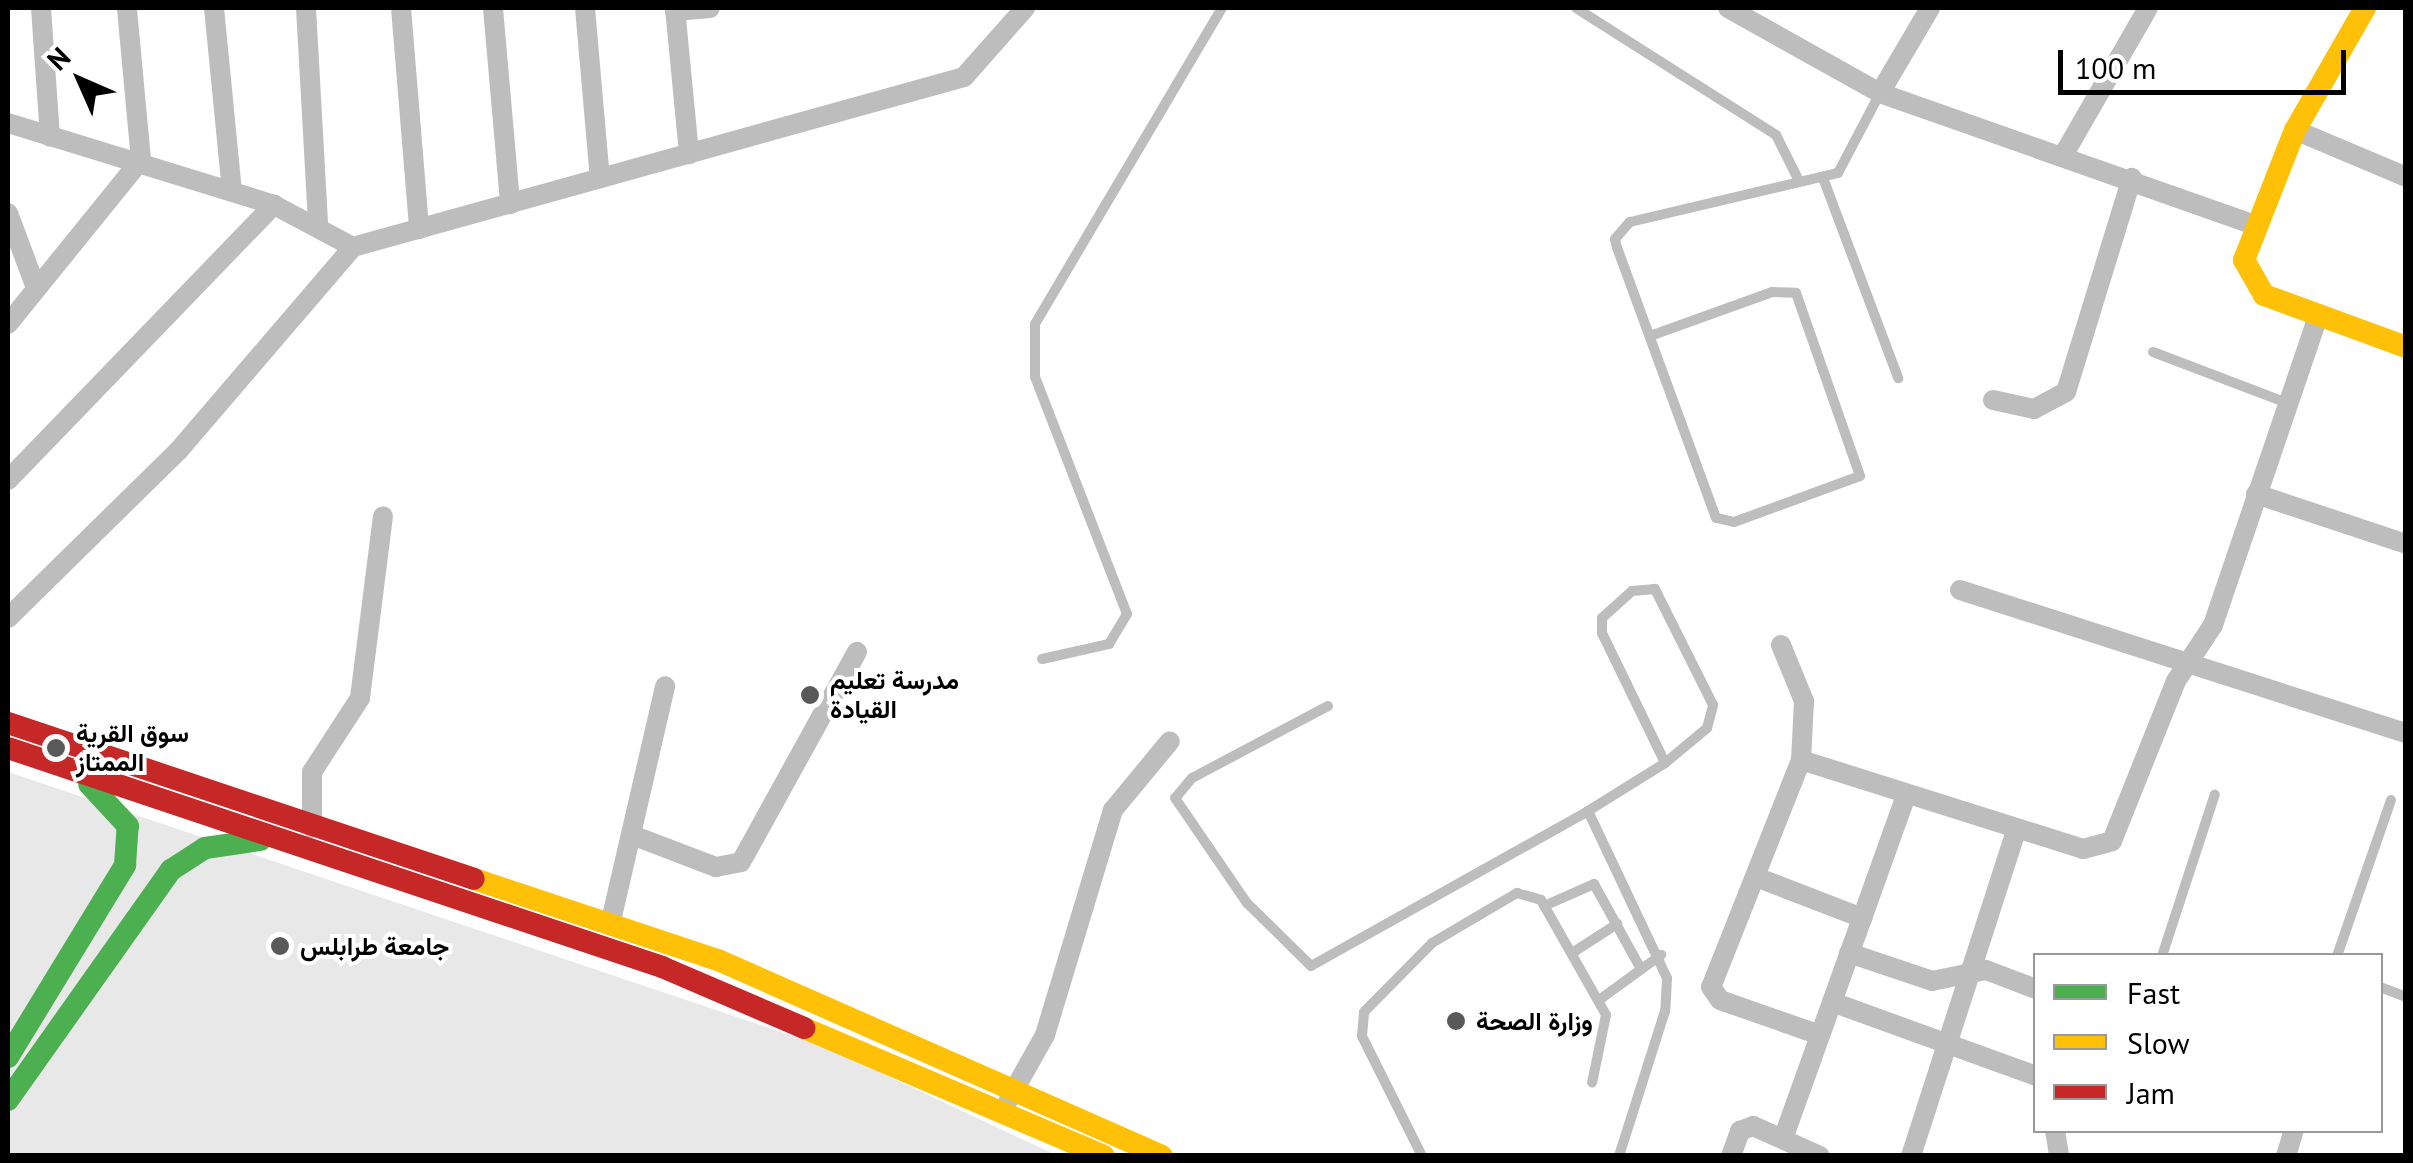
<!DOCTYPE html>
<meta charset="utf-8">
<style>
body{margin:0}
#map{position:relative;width:2413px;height:1163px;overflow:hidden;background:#fff;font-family:"PT Sans",Vazirmatn,sans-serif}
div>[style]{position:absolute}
.green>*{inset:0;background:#e8e8e8}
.lane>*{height:10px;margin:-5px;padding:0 5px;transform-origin:5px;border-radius:5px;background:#bdbdbd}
.street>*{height:20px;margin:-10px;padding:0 10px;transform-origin:10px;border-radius:10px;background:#bdbdbd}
.fast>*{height:22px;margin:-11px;padding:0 11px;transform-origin:11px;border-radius:11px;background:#4caf50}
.slow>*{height:22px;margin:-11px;padding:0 11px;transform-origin:11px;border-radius:11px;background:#ffc107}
.jam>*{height:22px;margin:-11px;padding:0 11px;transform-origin:11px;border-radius:11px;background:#c62828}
.dots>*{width:28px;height:28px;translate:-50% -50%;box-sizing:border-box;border:5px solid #fff;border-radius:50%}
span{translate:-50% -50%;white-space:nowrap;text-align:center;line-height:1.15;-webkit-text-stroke:8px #fff;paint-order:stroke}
.poi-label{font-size:25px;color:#000;font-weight:700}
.left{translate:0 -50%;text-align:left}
.frame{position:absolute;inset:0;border:10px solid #000;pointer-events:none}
.legend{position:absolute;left:2033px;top:953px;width:350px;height:180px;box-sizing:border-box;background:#fff;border:2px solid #999;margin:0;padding:12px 18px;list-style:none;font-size:30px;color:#000}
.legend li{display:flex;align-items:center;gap:20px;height:50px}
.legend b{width:50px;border:2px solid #999}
.north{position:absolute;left:30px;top:30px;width:100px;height:100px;-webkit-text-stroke:8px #fff;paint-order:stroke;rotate:315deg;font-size:28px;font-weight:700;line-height:40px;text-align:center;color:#000}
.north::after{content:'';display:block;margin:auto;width:35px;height:45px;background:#000;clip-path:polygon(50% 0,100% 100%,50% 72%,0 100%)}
.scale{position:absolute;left:2058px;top:50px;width:288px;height:45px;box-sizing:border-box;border:5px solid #000;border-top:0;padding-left:12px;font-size:30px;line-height:35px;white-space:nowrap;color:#000;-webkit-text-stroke:8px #fff;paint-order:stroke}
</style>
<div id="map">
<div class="green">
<div style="clip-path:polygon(8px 772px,826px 1047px,1056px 1155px,8px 1156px)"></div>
</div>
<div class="lane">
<div style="left:1576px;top:8px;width:237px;rotate:32.4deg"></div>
<div style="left:1776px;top:135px;width:51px;rotate:63.4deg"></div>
<div style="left:1823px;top:178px;width:214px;rotate:69.4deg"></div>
<div style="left:1650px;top:336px;width:130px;rotate:-19.8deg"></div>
<div style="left:1772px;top:292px;width:24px;rotate:2deg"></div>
<div style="left:1796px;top:293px;width:194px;rotate:70.7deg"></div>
<div style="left:1860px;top:476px;width:134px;rotate:159.9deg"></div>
<div style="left:1734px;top:522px;width:18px;rotate:-167deg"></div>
<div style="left:1716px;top:518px;width:288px;rotate:-110.1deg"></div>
<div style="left:1617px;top:248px;width:9px;rotate:-103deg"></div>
<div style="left:1615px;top:239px;width:23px;rotate:-49deg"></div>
<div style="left:1630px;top:222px;width:214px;rotate:-13.3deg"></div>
<div style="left:1838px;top:173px;width:90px;rotate:-62.3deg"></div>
<div style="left:2153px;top:352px;width:143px;rotate:20.8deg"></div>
<div style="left:1042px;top:659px;width:69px;rotate:-12.6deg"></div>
<div style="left:1109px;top:644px;width:35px;rotate:-59deg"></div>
<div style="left:1127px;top:614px;width:254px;rotate:-111.2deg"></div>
<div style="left:1035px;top:377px;width:53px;rotate:-90deg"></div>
<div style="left:1035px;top:324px;width:367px;rotate:-59.4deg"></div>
<div style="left:1328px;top:706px;width:154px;rotate:152.1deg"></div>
<div style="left:1192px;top:778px;width:26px;rotate:130deg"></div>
<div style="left:1175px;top:798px;width:127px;rotate:55.6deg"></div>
<div style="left:1247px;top:903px;width:90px;rotate:44.5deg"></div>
<div style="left:1311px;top:966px;width:317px;rotate:-29.2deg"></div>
<div style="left:1588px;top:811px;width:91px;rotate:-31.9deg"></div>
<div style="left:1665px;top:763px;width:55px;rotate:-39.8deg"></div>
<div style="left:1707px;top:728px;width:24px;rotate:-75deg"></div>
<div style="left:1713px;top:705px;width:130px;rotate:-116.6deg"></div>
<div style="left:1655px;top:589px;width:23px;rotate:175deg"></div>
<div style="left:1632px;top:591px;width:40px;rotate:138deg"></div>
<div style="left:1602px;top:618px;width:15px;rotate:90deg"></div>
<div style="left:1602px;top:633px;width:144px;rotate:64.1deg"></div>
<div style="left:1588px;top:811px;width:185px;rotate:64.7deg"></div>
<div style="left:1667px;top:978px;width:33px;rotate:93deg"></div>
<div style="left:1665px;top:1011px;width:152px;rotate:107.6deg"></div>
<div style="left:1544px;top:906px;width:55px;rotate:-23.7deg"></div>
<div style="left:1594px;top:884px;width:97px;rotate:61.1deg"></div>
<div style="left:1572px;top:953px;width:54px;rotate:-32.8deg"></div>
<div style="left:2162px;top:956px;width:170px;rotate:-71.9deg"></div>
<div style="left:2337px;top:956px;width:165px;rotate:-70.9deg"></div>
<div style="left:2380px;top:987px;width:28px;rotate:21deg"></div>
<div style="left:1599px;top:1000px;width:77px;rotate:-36deg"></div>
<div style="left:1422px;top:1156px;width:134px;rotate:-116.6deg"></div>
<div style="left:1362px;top:1036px;width:24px;rotate:-85deg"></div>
<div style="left:1364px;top:1012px;width:97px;rotate:-45.4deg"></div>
<div style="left:1432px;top:943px;width:99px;rotate:-30.5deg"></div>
<div style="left:1517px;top:893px;width:25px;rotate:16deg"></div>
<div style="left:1541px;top:900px;width:132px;rotate:60.5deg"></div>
<div style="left:1606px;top:1015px;width:69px;rotate:101.6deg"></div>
</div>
<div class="street">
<div style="left:41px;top:8px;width:129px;rotate:86deg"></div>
<div style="left:214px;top:8px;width:184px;rotate:84.4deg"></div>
<div style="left:306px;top:8px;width:214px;rotate:86.8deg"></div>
<div style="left:401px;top:8px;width:222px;rotate:85.3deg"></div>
<div style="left:493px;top:8px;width:197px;rotate:85deg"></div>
<div style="left:585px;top:8px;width:171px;rotate:85deg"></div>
<div style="left:675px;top:8px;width:147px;rotate:84.5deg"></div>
<div style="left:1728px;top:8px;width:174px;rotate:29.2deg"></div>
<div style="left:1880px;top:93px;width:395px;rotate:19.4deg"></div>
<div style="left:675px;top:11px;width:35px;rotate:-5deg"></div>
<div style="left:1880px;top:93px;width:99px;rotate:-59.5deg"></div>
<div style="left:8px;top:123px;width:278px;rotate:17.1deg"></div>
<div style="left:274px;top:205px;width:89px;rotate:28deg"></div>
<div style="left:2295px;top:130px;width:121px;rotate:22.9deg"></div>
<div style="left:2064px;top:154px;width:168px;rotate:-60.1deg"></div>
<div style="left:8px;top:213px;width:80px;rotate:69.5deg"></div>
<div style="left:8px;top:324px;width:211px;rotate:-51deg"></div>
<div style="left:141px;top:160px;width:153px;rotate:-95.3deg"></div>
<div style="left:1993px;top:400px;width:42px;rotate:12.4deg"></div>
<div style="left:2034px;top:409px;width:36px;rotate:-28deg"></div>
<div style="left:2066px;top:392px;width:224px;rotate:-72.9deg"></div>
<div style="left:8px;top:480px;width:383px;rotate:-46deg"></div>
<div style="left:2256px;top:494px;width:158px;rotate:18.4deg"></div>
<div style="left:1960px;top:590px;width:468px;rotate:17.8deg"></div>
<div style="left:8px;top:618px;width:240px;rotate:-44.5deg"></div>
<div style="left:179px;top:450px;width:267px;rotate:-49.4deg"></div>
<div style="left:353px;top:247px;width:634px;rotate:-15.55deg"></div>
<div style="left:964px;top:77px;width:92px;rotate:-48.5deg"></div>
<div style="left:1781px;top:645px;width:61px;rotate:67.7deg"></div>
<div style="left:1804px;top:701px;width:59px;rotate:92.9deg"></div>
<div style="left:1801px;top:760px;width:244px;rotate:111.6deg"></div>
<div style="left:1711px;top:987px;width:16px;rotate:55deg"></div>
<div style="left:1720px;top:1000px;width:106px;rotate:19.3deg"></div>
<div style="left:1801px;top:760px;width:296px;rotate:17.5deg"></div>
<div style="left:2083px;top:849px;width:30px;rotate:-15deg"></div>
<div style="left:2112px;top:841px;width:172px;rotate:-68.2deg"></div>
<div style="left:2176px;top:681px;width:67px;rotate:-56.5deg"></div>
<div style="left:2213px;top:625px;width:325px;rotate:-71.2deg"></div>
<div style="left:312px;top:828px;width:56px;rotate:-90deg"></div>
<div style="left:312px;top:772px;width:88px;rotate:-57deg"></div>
<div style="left:360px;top:698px;width:183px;rotate:-82.8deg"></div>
<div style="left:632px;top:835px;width:90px;rotate:20.9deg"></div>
<div style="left:716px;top:867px;width:25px;rotate:-11deg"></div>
<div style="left:741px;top:862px;width:240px;rotate:-61.1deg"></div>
<div style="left:1756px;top:877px;width:114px;rotate:21.1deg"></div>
<div style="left:610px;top:925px;width:245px;rotate:-77deg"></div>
<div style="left:1849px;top:953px;width:88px;rotate:18.6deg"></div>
<div style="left:1932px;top:981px;width:55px;rotate:-11.5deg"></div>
<div style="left:1986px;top:970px;width:53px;rotate:20.8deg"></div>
<div style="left:1832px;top:1002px;width:217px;rotate:19.9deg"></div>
<div style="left:1009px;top:1099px;width:73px;rotate:-60.6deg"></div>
<div style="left:1045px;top:1035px;width:235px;rotate:-73.2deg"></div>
<div style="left:1113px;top:810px;width:89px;rotate:-50.4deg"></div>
<div style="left:2055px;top:1130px;width:26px;rotate:81deg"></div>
<div style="left:1783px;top:1139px;width:365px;rotate:-70.3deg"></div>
<div style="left:1731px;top:1156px;width:27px;rotate:-70deg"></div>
<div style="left:1740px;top:1131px;width:14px;rotate:-21deg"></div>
<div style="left:1753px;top:1126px;width:73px;rotate:24.1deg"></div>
<div style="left:1911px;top:1156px;width:342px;rotate:-72.1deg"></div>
<div style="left:2286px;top:1156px;width:27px;rotate:-73deg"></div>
</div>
<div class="fast">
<div style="left:8px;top:1057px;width:225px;rotate:-58.6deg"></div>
<div style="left:125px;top:865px;width:39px;rotate:-86deg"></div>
<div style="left:128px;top:826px;width:57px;rotate:-132.9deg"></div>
<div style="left:8px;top:1100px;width:282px;rotate:-54.7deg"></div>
<div style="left:171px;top:870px;width:40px;rotate:-32.9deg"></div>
<div style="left:205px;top:848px;width:56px;rotate:-8.3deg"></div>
</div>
<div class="slow">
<div style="left:2365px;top:8px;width:141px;rotate:119.8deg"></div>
<div style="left:2295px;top:130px;width:140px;rotate:111.4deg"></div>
<div style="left:2244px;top:260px;width:40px;rotate:60.3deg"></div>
<div style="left:2264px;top:295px;width:151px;rotate:20.1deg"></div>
<div style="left:474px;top:879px;width:257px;rotate:18.4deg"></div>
<div style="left:718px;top:960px;width:485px;rotate:23.8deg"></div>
<div style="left:804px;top:1028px;width:326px;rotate:23.1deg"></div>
</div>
<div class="jam">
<div style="left:8px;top:723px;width:491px;rotate:18.5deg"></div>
<div style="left:8px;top:748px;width:690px;rotate:18.51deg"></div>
<div style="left:662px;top:967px;width:155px;rotate:23.2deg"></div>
</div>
<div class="dots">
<div style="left:810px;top:695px;background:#595959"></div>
<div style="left:56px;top:748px;background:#595959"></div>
<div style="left:280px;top:946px;background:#595959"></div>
<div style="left:1456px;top:1021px;background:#595959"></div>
</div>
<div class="poi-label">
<span class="left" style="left:830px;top:695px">مدرسة تعليم<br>القيادة</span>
<span class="left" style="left:76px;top:748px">سوق القرية<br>الممتاز</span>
<span class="left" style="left:300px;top:946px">جامعة طرابلس</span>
<span class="left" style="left:1476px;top:1021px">وزارة الصحة</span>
</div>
<div class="frame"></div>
<ul class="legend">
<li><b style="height:12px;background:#4caf50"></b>Fast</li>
<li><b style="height:12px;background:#ffc107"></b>Slow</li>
<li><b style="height:12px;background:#c62828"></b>Jam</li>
</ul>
<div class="north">N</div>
<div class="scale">100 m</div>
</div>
